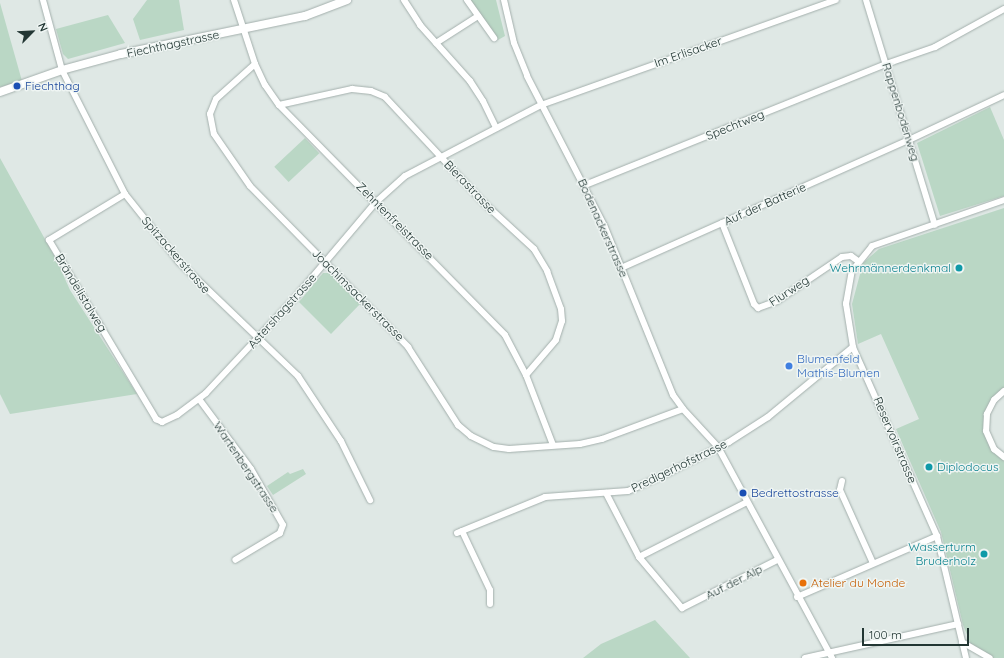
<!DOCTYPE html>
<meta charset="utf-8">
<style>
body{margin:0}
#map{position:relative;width:1004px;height:658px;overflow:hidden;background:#dfe8e5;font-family:Quicksand,sans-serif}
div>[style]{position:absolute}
.green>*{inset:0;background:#bad7c5;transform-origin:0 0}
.roads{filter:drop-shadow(0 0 1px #a3afac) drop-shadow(0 0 1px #a3afac)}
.street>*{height:6px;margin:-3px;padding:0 3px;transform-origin:3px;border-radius:3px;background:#fff}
.secondary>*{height:8px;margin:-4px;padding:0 4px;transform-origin:4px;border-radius:4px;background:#fff}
.dots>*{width:11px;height:11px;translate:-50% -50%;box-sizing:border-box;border:2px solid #eff5f3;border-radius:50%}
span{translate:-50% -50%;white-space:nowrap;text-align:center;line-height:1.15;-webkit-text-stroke:3px #eff5f3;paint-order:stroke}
.street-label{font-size:12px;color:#223633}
.transit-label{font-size:12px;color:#164399}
.left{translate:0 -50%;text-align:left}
.culture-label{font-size:12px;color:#0d838f}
.right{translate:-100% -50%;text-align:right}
.shop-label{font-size:12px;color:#366cbe}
.food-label{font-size:12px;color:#c56008}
.north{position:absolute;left:12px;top:12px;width:40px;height:40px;-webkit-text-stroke:3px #eff5f3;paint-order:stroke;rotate:66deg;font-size:11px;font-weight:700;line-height:16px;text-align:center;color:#223633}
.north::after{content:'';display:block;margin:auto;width:14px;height:18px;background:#223633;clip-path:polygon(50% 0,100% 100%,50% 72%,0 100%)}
.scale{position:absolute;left:862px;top:628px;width:107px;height:18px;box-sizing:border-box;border:2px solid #223633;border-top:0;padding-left:5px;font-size:12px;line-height:14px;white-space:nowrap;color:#223633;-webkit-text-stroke:3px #eff5f3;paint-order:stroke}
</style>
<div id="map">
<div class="green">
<div style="clip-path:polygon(147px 0,179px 0,184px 30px,140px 40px,133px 19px)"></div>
<div style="clip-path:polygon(469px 0,496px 0,505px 36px,498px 40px)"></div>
<div style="clip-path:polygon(0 3px,22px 81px,0 87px)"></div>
<div style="clip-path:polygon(108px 15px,125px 43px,68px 59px,63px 54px,56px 29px)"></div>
<div style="clip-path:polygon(990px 107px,1004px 140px,1004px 196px,940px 216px,917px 143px)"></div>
<div style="left:305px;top:138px;width:21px;height:42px;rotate:47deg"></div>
<div style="clip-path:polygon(0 158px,56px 259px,70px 290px,137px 394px,10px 414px,0 394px)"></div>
<div style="clip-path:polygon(1004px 208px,1004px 391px,987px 414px,986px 431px,994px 449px,1004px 457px,1004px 658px,990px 658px,972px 647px,963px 625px,941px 532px,896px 429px,919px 419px,881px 334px,858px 344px,852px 304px,863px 263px,879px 249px)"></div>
<div style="clip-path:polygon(323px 273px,330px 273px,361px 303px,331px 334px,299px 302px)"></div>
<div style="clip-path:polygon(303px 469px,306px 474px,273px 495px,267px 486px,288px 472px,290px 474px)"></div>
<div style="clip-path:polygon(655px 620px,690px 658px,583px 658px,601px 644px)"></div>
</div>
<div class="roads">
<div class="street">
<div style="left:43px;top:0;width:73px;rotate:74.8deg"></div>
<div style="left:62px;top:70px;width:139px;rotate:63.1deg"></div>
<div style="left:125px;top:194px;width:87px;rotate:51.5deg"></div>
<div style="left:179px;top:262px;width:165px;rotate:43.8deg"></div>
<div style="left:298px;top:376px;width:78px;rotate:56.5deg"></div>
<div style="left:341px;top:441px;width:66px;rotate:63.8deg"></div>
<div style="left:234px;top:0;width:67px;rotate:71.8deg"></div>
<div style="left:255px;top:64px;width:23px;rotate:65deg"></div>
<div style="left:265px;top:85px;width:24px;rotate:55deg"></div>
<div style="left:279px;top:105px;width:322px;rotate:45.5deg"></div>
<div style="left:505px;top:335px;width:45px;rotate:62.3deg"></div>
<div style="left:526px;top:375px;width:75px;rotate:68.9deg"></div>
<div style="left:404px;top:0;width:30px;rotate:57deg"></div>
<div style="left:420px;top:25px;width:75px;rotate:48.2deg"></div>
<div style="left:470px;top:81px;width:24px;rotate:57deg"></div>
<div style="left:483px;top:101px;width:30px;rotate:64deg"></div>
<div style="left:467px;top:0;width:47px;rotate:54.6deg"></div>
<div style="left:504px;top:0;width:44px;rotate:76.9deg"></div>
<div style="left:514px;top:43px;width:35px;rotate:68deg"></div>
<div style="left:527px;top:76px;width:168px;rotate:62.7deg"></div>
<div style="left:604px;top:225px;width:183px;rotate:67.9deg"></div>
<div style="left:673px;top:395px;width:17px;rotate:54deg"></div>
<div style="left:683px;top:409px;width:52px;rotate:47.4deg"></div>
<div style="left:718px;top:447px;width:240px;rotate:61.6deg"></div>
<div style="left:866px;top:0;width:235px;rotate:73deg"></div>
<div style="left:436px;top:43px;width:50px;rotate:-32.7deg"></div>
<div style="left:255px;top:64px;width:52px;rotate:138.1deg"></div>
<div style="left:216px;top:99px;width:16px;rotate:112deg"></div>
<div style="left:210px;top:114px;width:20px;rotate:79deg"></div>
<div style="left:214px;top:134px;width:63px;rotate:55.3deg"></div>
<div style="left:250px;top:186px;width:226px;rotate:45.5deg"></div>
<div style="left:408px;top:347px;width:93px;rotate:57.3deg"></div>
<div style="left:458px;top:425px;width:17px;rotate:40deg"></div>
<div style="left:471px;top:436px;width:25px;rotate:26deg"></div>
<div style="left:494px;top:447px;width:15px;rotate:8deg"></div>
<div style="left:509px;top:449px;width:71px;rotate:-4deg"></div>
<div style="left:580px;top:444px;width:23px;rotate:-13deg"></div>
<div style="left:602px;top:439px;width:86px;rotate:-20.3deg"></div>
<div style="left:279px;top:105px;width:75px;rotate:-12.4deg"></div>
<div style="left:352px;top:89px;width:19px;rotate:6deg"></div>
<div style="left:371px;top:91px;width:15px;rotate:23deg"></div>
<div style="left:385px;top:97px;width:145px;rotate:47deg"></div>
<div style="left:484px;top:203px;width:68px;rotate:42.6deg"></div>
<div style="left:534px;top:249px;width:26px;rotate:59deg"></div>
<div style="left:547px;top:271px;width:40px;rotate:69.8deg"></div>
<div style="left:561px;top:309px;width:12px;rotate:85deg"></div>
<div style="left:562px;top:321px;width:20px;rotate:108deg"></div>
<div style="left:556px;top:340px;width:46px;rotate:130.6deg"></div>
<div style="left:585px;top:185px;width:324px;rotate:-21.9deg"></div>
<div style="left:886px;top:64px;width:52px;rotate:-19.1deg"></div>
<div style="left:935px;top:47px;width:79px;rotate:-28.8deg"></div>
<div style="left:125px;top:194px;width:89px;rotate:148.8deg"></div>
<div style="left:49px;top:240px;width:209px;rotate:59.1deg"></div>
<div style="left:156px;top:419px;width:7px;rotate:27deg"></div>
<div style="left:162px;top:422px;width:17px;rotate:-25deg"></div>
<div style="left:177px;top:415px;width:36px;rotate:-37deg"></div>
<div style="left:206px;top:393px;width:129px;rotate:-46.9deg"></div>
<div style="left:294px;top:299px;width:126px;rotate:-49.8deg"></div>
<div style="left:375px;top:203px;width:40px;rotate:-42deg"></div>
<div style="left:405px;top:176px;width:153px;rotate:-27.6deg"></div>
<div style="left:541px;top:105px;width:313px;rotate:-19.6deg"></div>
<div style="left:722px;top:223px;width:87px;rotate:68.4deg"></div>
<div style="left:754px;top:304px;width:6px;rotate:45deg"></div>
<div style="left:758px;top:308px;width:20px;rotate:-20deg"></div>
<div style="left:777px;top:301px;width:78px;rotate:-34.1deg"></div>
<div style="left:842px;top:257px;width:9px;rotate:-6deg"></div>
<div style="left:851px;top:256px;width:9px;rotate:36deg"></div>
<div style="left:621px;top:268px;width:315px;rotate:-24deg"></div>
<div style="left:909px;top:140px;width:105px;rotate:-25.3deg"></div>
<div style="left:1004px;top:391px;width:13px;rotate:138deg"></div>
<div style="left:994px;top:400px;width:16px;rotate:117deg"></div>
<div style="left:987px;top:414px;width:17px;rotate:93deg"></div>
<div style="left:986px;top:431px;width:20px;rotate:66deg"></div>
<div style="left:994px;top:449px;width:13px;rotate:39deg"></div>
<div style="left:199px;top:399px;width:87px;rotate:53.4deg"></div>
<div style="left:251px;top:469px;width:64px;rotate:60.3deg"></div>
<div style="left:283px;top:525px;width:9px;rotate:111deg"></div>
<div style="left:280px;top:533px;width:52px;rotate:149deg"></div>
<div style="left:842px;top:481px;width:9px;rotate:103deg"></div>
<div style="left:840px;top:490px;width:80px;rotate:65.7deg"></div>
<div style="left:606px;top:493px;width:72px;rotate:62.7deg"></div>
<div style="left:639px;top:557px;width:67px;rotate:49.9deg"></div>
<div style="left:682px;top:608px;width:106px;rotate:-26.8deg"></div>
<div style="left:462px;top:531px;width:65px;rotate:64.6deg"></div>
<div style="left:490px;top:590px;width:14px;rotate:90deg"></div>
<div style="left:457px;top:533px;width:95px;rotate:-22.2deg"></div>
<div style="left:545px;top:497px;width:83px;rotate:-4.1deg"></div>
<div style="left:628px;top:491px;width:37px;rotate:-24deg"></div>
<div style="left:662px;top:476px;width:75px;rotate:-26.9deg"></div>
<div style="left:729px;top:442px;width:46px;rotate:-32.7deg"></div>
<div style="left:768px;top:417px;width:110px;rotate:-39.5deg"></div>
<div style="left:639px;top:557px;width:121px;rotate:-27deg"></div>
<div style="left:797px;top:597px;width:153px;rotate:-23.5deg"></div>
<div style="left:962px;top:642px;width:32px;rotate:30deg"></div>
<div style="left:805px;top:658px;width:157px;rotate:-12.5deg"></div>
<div style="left:966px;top:658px;width:125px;rotate:-103.4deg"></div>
<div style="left:937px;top:536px;width:207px;rotate:-114deg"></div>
<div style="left:853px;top:347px;width:44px;rotate:-99.2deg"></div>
<div style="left:846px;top:304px;width:34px;rotate:-80deg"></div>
<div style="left:852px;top:271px;width:32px;rotate:-51deg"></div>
<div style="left:872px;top:246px;width:140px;rotate:-19.2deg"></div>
</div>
<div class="secondary">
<div style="left:0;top:92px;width:66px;rotate:-19.5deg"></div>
<div style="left:62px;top:70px;width:61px;rotate:-15.2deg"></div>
<div style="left:121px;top:54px;width:188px;rotate:-11.7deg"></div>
<div style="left:305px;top:16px;width:45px;rotate:-20.9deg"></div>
</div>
</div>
<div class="dots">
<div style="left:17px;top:86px;background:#1a4fb4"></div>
<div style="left:959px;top:268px;background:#0f9aa8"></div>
<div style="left:789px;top:366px;background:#3f7fe0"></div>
<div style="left:929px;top:467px;background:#0f9aa8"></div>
<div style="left:743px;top:493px;background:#1a4fb4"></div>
<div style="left:984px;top:554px;background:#0f9aa8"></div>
<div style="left:803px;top:583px;background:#e8710a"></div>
</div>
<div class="street-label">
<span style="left:173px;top:44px;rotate:-12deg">Fiechthagstrasse</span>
<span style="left:688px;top:52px;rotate:-19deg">Im Erlisacker</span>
<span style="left:901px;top:112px;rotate:73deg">Rappenbodenweg</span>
<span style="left:735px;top:125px;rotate:-22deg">Spechtweg</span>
<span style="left:470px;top:187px;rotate:46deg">Bierastrasse</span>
<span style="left:765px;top:204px;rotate:-24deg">Auf der Batterie</span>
<span style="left:395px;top:221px;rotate:45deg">Zehntenfreistrasse</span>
<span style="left:603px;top:228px;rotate:66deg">Bodenackerstrasse</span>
<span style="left:176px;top:255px;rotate:49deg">Spitzackerstrasse</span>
<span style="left:789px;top:291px;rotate:-33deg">Flurweg</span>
<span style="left:81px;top:293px;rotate:59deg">Brändelistalweg</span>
<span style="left:358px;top:295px;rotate:45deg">Joachimsackerstrasse</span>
<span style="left:282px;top:311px;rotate:-48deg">Astershagstrasse</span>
<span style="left:895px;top:440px;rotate:67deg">Reservoirstrasse</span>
<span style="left:679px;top:466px;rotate:-26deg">Predigerhofstrasse</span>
<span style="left:246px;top:467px;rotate:56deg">Wartenbergstrasse</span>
<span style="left:734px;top:582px;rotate:-27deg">Auf der Alp</span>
</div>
<div class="transit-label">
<span class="left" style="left:25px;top:86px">Fiechthag</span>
<span class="left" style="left:751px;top:493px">Bedrettostrasse</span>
</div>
<div class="culture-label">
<span class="right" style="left:951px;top:268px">Wehrmännerdenkmal</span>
<span class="left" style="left:937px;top:467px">Diplodocus</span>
<span class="right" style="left:976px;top:554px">Wasserturm<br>Bruderholz</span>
</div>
<div class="shop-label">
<span class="left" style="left:797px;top:366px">Blumenfeld<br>Mathis-Blumen</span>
</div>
<div class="food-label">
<span class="left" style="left:811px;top:583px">Atelier du Monde</span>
</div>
<div class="north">N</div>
<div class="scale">100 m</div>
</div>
